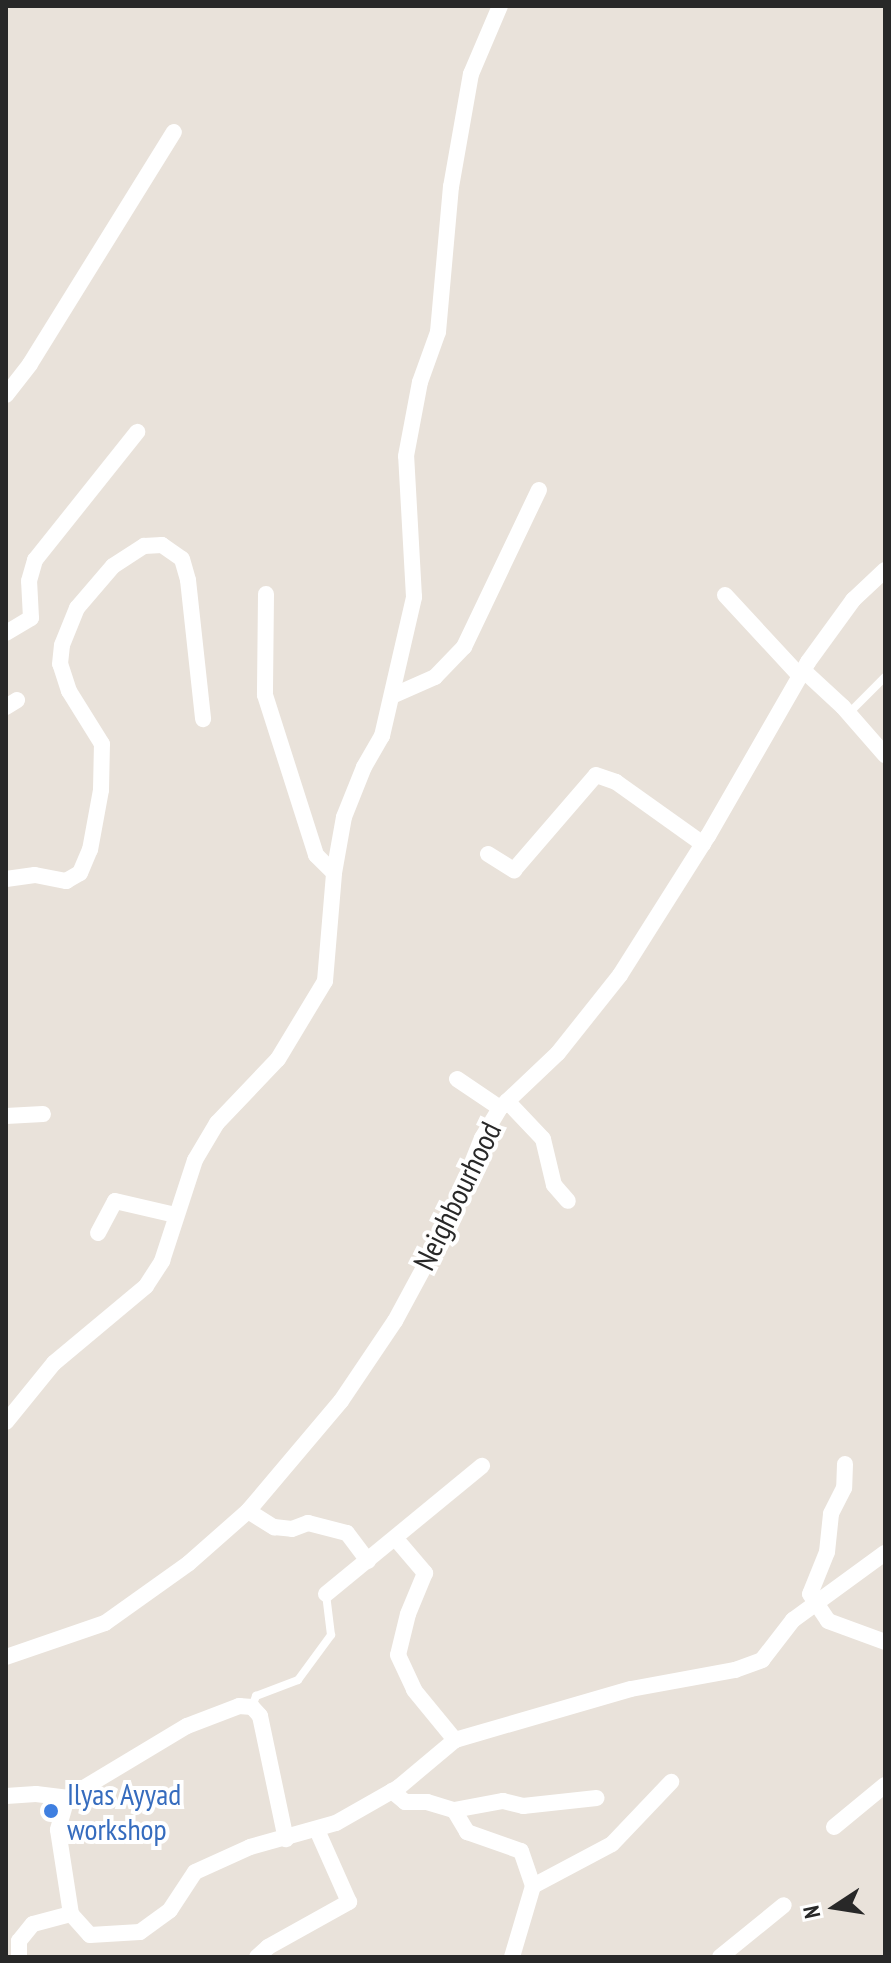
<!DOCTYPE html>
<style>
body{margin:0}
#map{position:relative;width:891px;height:1963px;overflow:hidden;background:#e9e2da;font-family:"PT Sans Narrow",sans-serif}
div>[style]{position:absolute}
.lane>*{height:8px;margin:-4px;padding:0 4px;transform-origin:4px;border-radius:4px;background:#fff}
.street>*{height:16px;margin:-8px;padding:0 8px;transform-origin:8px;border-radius:8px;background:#fff}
.dots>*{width:22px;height:22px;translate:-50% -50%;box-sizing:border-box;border:4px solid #fff;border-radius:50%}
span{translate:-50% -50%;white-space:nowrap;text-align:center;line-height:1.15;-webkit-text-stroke:8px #fff;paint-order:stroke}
.street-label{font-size:30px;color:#282828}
.shop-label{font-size:30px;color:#366cbe}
.left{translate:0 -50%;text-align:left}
.frame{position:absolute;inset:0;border:8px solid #282828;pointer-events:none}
.north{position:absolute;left:795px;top:1867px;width:80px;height:80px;-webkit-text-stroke:6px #fff;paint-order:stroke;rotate:258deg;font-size:22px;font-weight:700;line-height:32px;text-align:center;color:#282828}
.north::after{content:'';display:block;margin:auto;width:28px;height:36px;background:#282828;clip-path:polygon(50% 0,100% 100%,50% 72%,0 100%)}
</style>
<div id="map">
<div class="lane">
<div style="left:849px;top:713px;width:51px;rotate:-45deg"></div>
<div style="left:252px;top:1707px;width:12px;rotate:-70deg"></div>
<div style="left:256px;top:1696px;width:45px;rotate:-20.9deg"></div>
<div style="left:298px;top:1680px;width:56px;rotate:-53.7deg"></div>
<div style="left:331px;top:1635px;width:41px;rotate:-97deg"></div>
</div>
<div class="street">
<div style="left:6px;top:395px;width:39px;rotate:-52deg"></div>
<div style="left:30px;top:364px;width:273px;rotate:-58.2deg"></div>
<div style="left:266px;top:594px;width:101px;rotate:90.6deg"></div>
<div style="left:265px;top:695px;width:168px;rotate:72.3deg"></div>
<div style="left:316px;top:855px;width:25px;rotate:45deg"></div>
<div style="left:725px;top:595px;width:110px;rotate:47.2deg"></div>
<div style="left:6px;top:633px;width:29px;rotate:-31deg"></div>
<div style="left:31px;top:618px;width:37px;rotate:-93deg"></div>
<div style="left:29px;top:581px;width:22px;rotate:-74deg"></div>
<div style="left:35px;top:560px;width:164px;rotate:-51.4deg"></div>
<div style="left:803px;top:670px;width:54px;rotate:42.8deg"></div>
<div style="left:843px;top:707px;width:64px;rotate:48.8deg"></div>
<div style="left:392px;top:696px;width:47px;rotate:-23.8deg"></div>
<div style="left:435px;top:677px;width:42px;rotate:-46deg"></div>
<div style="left:464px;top:647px;width:174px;rotate:-64.5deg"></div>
<div style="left:6px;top:707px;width:13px;rotate:-32deg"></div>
<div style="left:488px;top:854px;width:31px;rotate:32deg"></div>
<div style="left:514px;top:870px;width:125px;rotate:-49.2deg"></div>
<div style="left:596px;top:775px;width:21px;rotate:19deg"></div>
<div style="left:616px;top:782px;width:107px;rotate:35.5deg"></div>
<div style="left:6px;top:879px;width:29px;rotate:-8deg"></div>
<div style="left:35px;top:875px;width:32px;rotate:11deg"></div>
<div style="left:66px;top:881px;width:16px;rotate:-30deg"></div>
<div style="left:80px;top:873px;width:25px;rotate:-67deg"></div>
<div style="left:90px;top:850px;width:61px;rotate:-79.6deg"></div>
<div style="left:101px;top:790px;width:46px;rotate:-88.8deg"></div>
<div style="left:102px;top:744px;width:62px;rotate:-121.9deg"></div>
<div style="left:69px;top:691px;width:28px;rotate:-108deg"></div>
<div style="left:60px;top:664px;width:19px;rotate:-84deg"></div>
<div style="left:62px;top:645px;width:40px;rotate:-68deg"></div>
<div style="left:77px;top:608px;width:55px;rotate:-49.4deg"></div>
<div style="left:113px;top:566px;width:37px;rotate:-33deg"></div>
<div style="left:144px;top:546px;width:18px;rotate:-3deg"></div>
<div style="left:162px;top:545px;width:24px;rotate:35deg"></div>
<div style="left:182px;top:559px;width:22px;rotate:74deg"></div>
<div style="left:188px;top:580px;width:140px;rotate:83.8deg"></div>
<div style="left:457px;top:1079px;width:52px;rotate:34deg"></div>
<div style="left:507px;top:1101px;width:52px;rotate:46.5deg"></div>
<div style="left:543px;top:1139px;width:47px;rotate:76.6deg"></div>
<div style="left:554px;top:1185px;width:21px;rotate:49deg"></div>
<div style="left:6px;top:1116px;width:37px;rotate:-3deg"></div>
<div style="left:98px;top:1233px;width:36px;rotate:-62deg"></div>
<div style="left:115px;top:1201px;width:62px;rotate:13.1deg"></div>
<div style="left:6px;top:1422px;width:76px;rotate:-50.9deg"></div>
<div style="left:54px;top:1363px;width:120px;rotate:-39.9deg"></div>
<div style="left:146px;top:1286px;width:30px;rotate:-57deg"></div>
<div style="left:162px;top:1261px;width:106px;rotate:-71.9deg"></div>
<div style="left:195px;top:1160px;width:43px;rotate:-59.3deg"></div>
<div style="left:217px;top:1123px;width:88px;rotate:-46.4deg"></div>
<div style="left:278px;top:1059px;width:91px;rotate:-58.9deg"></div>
<div style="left:325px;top:981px;width:108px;rotate:-85.2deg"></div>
<div style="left:334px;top:873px;width:57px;rotate:-79.9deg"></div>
<div style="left:344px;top:817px;width:54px;rotate:-68.2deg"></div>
<div style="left:364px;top:767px;width:36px;rotate:-60deg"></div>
<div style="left:382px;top:736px;width:143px;rotate:-77deg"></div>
<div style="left:414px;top:597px;width:141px;rotate:-93.2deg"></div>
<div style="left:406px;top:456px;width:75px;rotate:-79.3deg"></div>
<div style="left:420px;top:382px;width:53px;rotate:-70.2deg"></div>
<div style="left:438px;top:332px;width:146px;rotate:-84.9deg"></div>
<div style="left:451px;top:187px;width:115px;rotate:-80deg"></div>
<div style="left:471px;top:74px;width:74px;rotate:-66.9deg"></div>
<div style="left:845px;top:1464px;width:24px;rotate:92deg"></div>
<div style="left:844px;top:1488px;width:29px;rotate:117deg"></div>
<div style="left:831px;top:1514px;width:38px;rotate:96deg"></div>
<div style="left:827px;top:1552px;width:45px;rotate:112deg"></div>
<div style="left:810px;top:1594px;width:32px;rotate:56deg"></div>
<div style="left:828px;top:1621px;width:61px;rotate:20.2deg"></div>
<div style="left:248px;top:1511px;width:31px;rotate:32deg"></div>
<div style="left:274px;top:1527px;width:18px;rotate:6deg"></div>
<div style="left:292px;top:1529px;width:17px;rotate:-21deg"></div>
<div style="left:308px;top:1523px;width:40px;rotate:14.4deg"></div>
<div style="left:347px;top:1533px;width:35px;rotate:53deg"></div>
<div style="left:396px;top:1539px;width:45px;rotate:49.5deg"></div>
<div style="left:425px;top:1573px;width:44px;rotate:112.5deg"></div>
<div style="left:408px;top:1614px;width:42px;rotate:103.7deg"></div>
<div style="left:398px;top:1655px;width:38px;rotate:65deg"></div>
<div style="left:414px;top:1690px;width:65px;rotate:50.6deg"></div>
<div style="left:326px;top:1594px;width:202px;rotate:-39.4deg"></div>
<div style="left:6px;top:1657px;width:105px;rotate:-19deg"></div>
<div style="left:105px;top:1623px;width:103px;rotate:-35.5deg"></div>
<div style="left:189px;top:1563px;width:79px;rotate:-41.4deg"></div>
<div style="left:248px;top:1511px;width:144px;rotate:-49.8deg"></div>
<div style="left:341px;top:1401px;width:97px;rotate:-56deg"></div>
<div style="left:395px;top:1321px;width:114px;rotate:-61.6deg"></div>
<div style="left:449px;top:1221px;width:89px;rotate:-68.3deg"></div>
<div style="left:482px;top:1138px;width:35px;rotate:-59deg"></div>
<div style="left:500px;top:1108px;width:80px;rotate:-43.5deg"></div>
<div style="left:558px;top:1053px;width:100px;rotate:-51.5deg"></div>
<div style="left:620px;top:975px;width:165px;rotate:-57.7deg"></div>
<div style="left:708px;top:836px;width:201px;rotate:-60.1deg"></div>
<div style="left:808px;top:662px;width:77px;rotate:-54deg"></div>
<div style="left:853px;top:600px;width:44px;rotate:-43.2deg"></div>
<div style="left:392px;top:1791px;width:17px;rotate:40deg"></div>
<div style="left:405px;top:1802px;width:22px"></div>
<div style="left:427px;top:1802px;width:28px;rotate:17deg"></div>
<div style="left:454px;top:1810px;width:26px;rotate:59deg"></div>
<div style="left:467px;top:1832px;width:57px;rotate:19.4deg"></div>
<div style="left:521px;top:1851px;width:37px;rotate:71deg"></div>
<div style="left:533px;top:1886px;width:74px;rotate:106.5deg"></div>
<div style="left:6px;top:1796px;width:30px;rotate:-4deg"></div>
<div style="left:36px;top:1794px;width:31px;rotate:7deg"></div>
<div style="left:67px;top:1798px;width:140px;rotate:-31deg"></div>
<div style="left:187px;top:1726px;width:56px;rotate:-21deg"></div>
<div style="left:239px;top:1706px;width:13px;rotate:4deg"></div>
<div style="left:252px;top:1707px;width:12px;rotate:48deg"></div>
<div style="left:260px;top:1716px;width:126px;rotate:78.1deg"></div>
<div style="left:67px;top:1798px;width:33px;rotate:106deg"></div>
<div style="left:58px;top:1830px;width:85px;rotate:81.2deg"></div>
<div style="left:454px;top:1810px;width:50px;rotate:-10.4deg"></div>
<div style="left:503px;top:1801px;width:21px;rotate:14deg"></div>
<div style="left:523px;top:1806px;width:74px;rotate:-6.2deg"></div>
<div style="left:834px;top:1827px;width:66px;rotate:-39.5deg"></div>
<div style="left:533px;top:1886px;width:89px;rotate:-28deg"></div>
<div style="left:612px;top:1844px;width:86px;rotate:-46.4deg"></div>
<div style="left:19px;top:1957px;width:16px;rotate:-90deg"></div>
<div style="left:19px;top:1941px;width:22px;rotate:-51deg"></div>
<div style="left:33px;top:1924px;width:39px;rotate:-15deg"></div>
<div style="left:71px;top:1914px;width:28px;rotate:48deg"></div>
<div style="left:90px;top:1935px;width:50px;rotate:-3.4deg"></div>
<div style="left:140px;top:1932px;width:37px;rotate:-36deg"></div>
<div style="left:170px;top:1910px;width:45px;rotate:-56.7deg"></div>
<div style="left:195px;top:1872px;width:60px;rotate:-24.4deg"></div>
<div style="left:250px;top:1847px;width:89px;rotate:-15.6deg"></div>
<div style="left:336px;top:1823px;width:73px;rotate:-29.7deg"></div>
<div style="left:399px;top:1787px;width:73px;rotate:-40deg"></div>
<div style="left:455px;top:1740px;width:183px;rotate:-16.2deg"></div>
<div style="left:631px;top:1689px;width:106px;rotate:-10.4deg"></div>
<div style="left:735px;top:1670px;width:29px;rotate:-20deg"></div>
<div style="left:762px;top:1660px;width:51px;rotate:-52.2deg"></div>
<div style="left:793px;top:1620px;width:114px;rotate:-36.1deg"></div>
<div style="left:257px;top:1957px;width:15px;rotate:-42deg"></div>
<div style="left:268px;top:1947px;width:93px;rotate:-29.1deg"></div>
<div style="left:349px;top:1902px;width:79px;rotate:-114deg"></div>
<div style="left:720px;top:1957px;width:82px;rotate:-39.1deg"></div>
</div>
<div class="dots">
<div style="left:51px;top:1811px;background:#3f7fe0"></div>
</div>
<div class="street-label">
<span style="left:457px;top:1196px;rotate:-64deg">Neighbourhood</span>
</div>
<div class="shop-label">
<span class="left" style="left:67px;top:1811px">Ilyas Ayyad<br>workshop</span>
</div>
<div class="frame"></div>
<div class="north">N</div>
</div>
